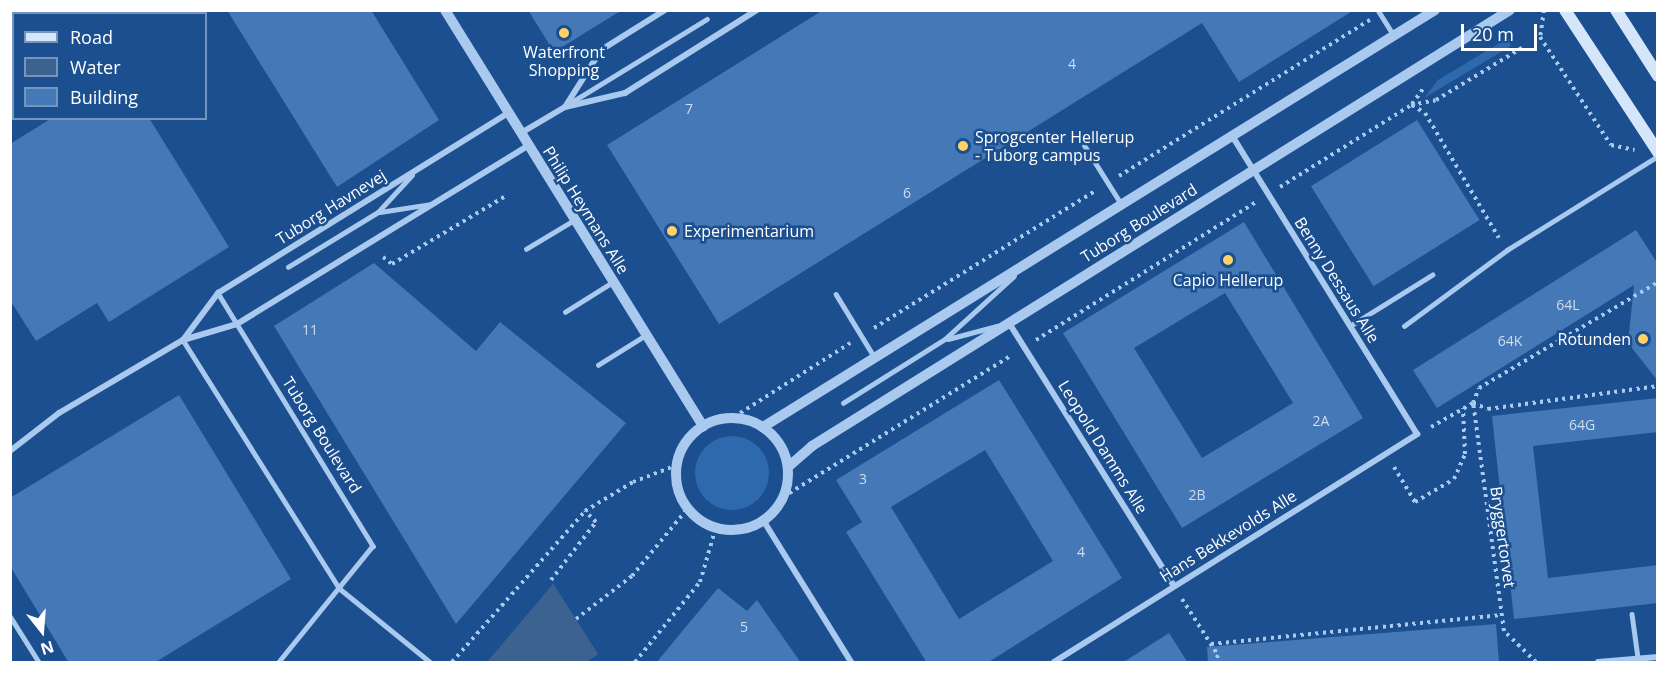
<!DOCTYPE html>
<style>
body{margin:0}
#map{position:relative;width:1668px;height:673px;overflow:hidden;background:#1b4f8f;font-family:"Open Sans",sans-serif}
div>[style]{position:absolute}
.green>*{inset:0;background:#2e69ad}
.round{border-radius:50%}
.water>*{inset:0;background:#3c6290}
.pier>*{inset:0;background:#1b4f8f}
.building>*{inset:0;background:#4478b7;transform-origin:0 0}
.path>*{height:4px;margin-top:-2px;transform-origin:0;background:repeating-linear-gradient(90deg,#a9c9ee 0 3px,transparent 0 7.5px)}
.service>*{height:4.5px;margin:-2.25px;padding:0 2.25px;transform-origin:2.25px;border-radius:2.25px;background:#a9c9ee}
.minor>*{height:6px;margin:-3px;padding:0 3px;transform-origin:3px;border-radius:3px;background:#a9c9ee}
.tertiary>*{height:10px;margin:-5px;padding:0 5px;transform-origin:5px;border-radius:5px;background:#a9c9ee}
.tertiary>.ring{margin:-5px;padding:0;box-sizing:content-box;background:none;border:10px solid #a9c9ee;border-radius:50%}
.secondary>*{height:12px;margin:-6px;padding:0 6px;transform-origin:6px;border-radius:6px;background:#d6e6fa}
.dots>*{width:16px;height:16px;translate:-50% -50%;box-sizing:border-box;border:3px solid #1b4f8f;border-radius:50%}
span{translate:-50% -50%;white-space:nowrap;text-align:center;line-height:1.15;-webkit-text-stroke:5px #1b4f8f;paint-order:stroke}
.number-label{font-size:14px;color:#d0dded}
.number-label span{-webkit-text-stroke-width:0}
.poi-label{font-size:16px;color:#fff}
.left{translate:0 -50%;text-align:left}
.right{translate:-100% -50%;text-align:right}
.street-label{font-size:16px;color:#fff}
.frame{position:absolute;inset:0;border:12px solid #fff;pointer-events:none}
.legend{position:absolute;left:12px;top:12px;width:195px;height:108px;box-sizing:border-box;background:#1b4f8f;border:2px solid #7695bc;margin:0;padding:8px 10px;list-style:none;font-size:18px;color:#fff}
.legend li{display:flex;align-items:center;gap:12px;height:30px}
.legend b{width:30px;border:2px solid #7695bc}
.north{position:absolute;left:12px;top:601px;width:60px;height:60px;-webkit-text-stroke:4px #1b4f8f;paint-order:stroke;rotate:163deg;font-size:16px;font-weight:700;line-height:24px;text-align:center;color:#fff}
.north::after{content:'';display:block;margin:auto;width:21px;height:27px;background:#fff;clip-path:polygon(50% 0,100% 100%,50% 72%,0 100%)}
.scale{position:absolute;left:1461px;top:24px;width:76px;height:27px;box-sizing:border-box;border:3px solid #fff;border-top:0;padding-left:8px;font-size:18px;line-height:21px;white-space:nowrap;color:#fff;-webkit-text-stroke:4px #1b4f8f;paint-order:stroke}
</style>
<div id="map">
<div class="green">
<div style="clip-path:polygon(1508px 38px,1511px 46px,1424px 98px,1438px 80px)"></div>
<div class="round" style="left:695px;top:436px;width:74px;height:74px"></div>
</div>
<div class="water">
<div style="clip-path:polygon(11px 11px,165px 11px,14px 14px,11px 98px)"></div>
<div style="clip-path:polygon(549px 577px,598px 654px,587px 662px,476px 662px)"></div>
</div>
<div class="pier">
<div style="clip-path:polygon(549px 577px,553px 584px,487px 662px,476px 662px)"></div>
</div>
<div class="building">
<div style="clip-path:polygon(227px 10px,371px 10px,439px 120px,337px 187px)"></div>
<div style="clip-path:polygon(528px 10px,622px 10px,554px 52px)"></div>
<div style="clip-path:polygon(823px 10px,1354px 10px,1239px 82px,1202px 23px,719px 324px,607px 145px)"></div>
<div style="clip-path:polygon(52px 118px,149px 118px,229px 247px,109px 322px,97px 303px,36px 341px,10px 300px,10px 144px)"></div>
<div style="left:1417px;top:120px;width:118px;height:125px;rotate:58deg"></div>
<div style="clip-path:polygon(evenodd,1244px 222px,1363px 418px,1182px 528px,1063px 333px,1244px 222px,1225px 293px,1293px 403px,1202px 458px,1134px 348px,1225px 293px)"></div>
<div style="clip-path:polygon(1636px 230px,1658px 264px,1658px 381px,1628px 343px,1634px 285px,1437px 408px,1413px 370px)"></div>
<div style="clip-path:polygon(374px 263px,476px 351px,500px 322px,626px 423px,456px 624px,274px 326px)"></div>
<div style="clip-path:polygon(evenodd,999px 380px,1122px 578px,987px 663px,927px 663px,846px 532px,862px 522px,836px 480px,999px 380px,985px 450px,1053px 561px,959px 619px,891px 507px,985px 450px)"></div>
<div style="clip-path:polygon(179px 395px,291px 579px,154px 663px,69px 663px,10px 566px,10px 498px)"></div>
<div style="clip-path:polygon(1658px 398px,1658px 432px,1533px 446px,1548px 578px,1658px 565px,1658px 603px,1514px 619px,1492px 416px)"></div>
<div style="clip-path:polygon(718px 588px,747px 611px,757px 600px,801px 663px,656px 663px)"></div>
<div style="clip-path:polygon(1496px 624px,1499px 663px,1208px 663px,1207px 647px)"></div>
<div style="clip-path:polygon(1169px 633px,1188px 663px,1122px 663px)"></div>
</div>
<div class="path">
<div style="left:1544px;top:10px;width:27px;rotate:98deg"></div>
<div style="left:1540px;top:37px;width:129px;rotate:56.7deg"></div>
<div style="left:1611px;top:145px;width:24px;rotate:12deg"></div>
<div style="left:173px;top:14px;width:6px;rotate:-39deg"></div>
<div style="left:1412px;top:104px;width:22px;rotate:-54deg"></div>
<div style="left:1412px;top:105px;width:15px;rotate:32deg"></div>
<div style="left:1425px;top:113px;width:145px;rotate:59.4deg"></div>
<div style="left:10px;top:116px;width:4px;rotate:-27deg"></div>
<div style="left:1119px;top:176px;width:296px;rotate:-31.9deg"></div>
<div style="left:1280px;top:187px;width:155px;rotate:-32deg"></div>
<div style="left:1411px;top:105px;width:25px;rotate:-11deg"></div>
<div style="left:1436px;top:100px;width:102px;rotate:-31.3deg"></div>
<div style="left:383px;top:257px;width:11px;rotate:38deg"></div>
<div style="left:392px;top:264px;width:131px;rotate:-30.9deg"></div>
<div style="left:874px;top:328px;width:262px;rotate:-31.8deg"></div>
<div style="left:1036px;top:340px;width:260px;rotate:-32.1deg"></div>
<div style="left:734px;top:417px;width:138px;rotate:-32.5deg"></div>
<div style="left:1431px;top:427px;width:48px;rotate:-29.7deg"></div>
<div style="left:1473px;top:403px;width:16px;rotate:22deg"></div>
<div style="left:1488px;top:409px;width:172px;rotate:-7.7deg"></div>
<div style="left:1394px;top:467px;width:41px;rotate:59deg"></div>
<div style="left:1415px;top:502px;width:45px;rotate:-30.5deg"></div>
<div style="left:1454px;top:479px;width:27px;rotate:-66deg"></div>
<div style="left:1465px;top:454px;width:46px;rotate:-92.5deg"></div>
<div style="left:783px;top:497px;width:269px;rotate:-31.8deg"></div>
<div style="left:551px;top:580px;width:73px;rotate:-52.2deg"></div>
<div style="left:596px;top:522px;width:16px;rotate:-135deg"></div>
<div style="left:1182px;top:599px;width:67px;rotate:57.3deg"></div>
<div style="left:1218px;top:655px;width:8px;rotate:113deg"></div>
<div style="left:576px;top:619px;width:71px;rotate:-37.5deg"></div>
<div style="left:632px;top:576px;width:88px;rotate:-50.5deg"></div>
<div style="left:1211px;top:644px;width:292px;rotate:-5.7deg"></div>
<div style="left:452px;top:662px;width:201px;rotate:-48.6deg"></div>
<div style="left:585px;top:511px;width:56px;rotate:-31.1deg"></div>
<div style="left:633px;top:482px;width:47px;rotate:-21.1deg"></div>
<div style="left:635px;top:662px;width:103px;rotate:-50.9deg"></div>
<div style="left:700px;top:582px;width:57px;rotate:-73.8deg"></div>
<div style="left:1536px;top:662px;width:45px;rotate:-135.9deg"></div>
<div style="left:1504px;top:631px;width:230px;rotate:-97.7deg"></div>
<div style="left:1473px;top:403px;width:16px;rotate:-68deg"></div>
<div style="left:1479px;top:388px;width:208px;rotate:-30.6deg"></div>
</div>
<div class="service">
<div style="left:1378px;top:10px;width:31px;rotate:58deg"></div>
<div style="left:567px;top:105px;width:164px;rotate:-31.6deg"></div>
<div style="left:1083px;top:143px;width:73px;rotate:57.8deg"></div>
<div style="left:380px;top:212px;width:52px;rotate:-8.9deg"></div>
<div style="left:526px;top:249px;width:56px;rotate:-31.1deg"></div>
<div style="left:288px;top:267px;width:105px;rotate:-31.4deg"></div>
<div style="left:378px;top:212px;width:50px;rotate:-47.4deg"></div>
<div style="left:218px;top:293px;width:297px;rotate:58.5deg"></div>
<div style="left:373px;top:546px;width:149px;rotate:129deg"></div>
<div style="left:836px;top:294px;width:75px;rotate:58.6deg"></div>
<div style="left:565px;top:312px;width:57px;rotate:-32deg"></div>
<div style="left:1350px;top:326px;width:97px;rotate:-31.9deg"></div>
<div style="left:1404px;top:326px;width:128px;rotate:-36.4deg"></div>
<div style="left:1507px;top:250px;width:178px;rotate:-31.9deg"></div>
<div style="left:948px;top:339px;width:51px;rotate:-14.9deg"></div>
<div style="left:183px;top:340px;width:293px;rotate:57.8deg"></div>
<div style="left:339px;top:588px;width:117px;rotate:39.1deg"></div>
<div style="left:598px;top:365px;width:57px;rotate:-32deg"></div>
<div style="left:843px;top:403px;width:120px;rotate:-32.1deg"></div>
<div style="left:945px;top:339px;width:93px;rotate:-42.4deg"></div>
<div style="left:1632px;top:614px;width:44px;rotate:82.2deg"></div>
<div style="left:10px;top:616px;width:54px;rotate:57.8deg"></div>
</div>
<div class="minor">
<div style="left:565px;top:107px;width:67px;rotate:-57.7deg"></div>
<div style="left:601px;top:50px;width:75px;rotate:-32deg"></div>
<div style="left:521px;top:133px;width:51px;rotate:-30.6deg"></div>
<div style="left:565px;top:107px;width:62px;rotate:-13.1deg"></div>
<div style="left:625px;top:93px;width:156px;rotate:-32.2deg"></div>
<div style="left:1009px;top:323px;width:310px;rotate:57.9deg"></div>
<div style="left:183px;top:340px;width:59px;rotate:-53.3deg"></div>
<div style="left:218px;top:293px;width:341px;rotate:-31.8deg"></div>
<div style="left:10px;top:451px;width:62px;rotate:-37.8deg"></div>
<div style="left:59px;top:413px;width:144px;rotate:-30.5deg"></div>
<div style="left:183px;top:340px;width:56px;rotate:-16.5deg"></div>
<div style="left:237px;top:324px;width:341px;rotate:-31.5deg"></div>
<div style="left:763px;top:520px;width:167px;rotate:58.2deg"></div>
<div style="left:1054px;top:662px;width:429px;rotate:-32.1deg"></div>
<div style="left:1417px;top:434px;width:347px;rotate:-121.8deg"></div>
<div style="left:1598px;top:662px;width:60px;rotate:-4.8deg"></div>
</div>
<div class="tertiary">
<div style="left:445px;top:10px;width:490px;rotate:58.2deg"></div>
<div class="ring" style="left:676px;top:418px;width:102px;height:102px"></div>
<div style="left:763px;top:427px;width:791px;rotate:-31.82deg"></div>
<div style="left:788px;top:467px;width:32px;rotate:-41deg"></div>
<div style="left:812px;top:446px;width:823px;rotate:-31.99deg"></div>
</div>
<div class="secondary">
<div style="left:1565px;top:10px;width:170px;rotate:56.8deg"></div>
<div style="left:1616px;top:10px;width:78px;rotate:57.5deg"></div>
</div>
<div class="dots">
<div style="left:564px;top:33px;background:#ffd166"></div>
<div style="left:963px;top:146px;background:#ffd166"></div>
<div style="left:672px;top:231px;background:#ffd166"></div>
<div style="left:1228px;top:260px;background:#ffd166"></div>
<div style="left:1643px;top:339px;background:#ffd166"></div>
</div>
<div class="number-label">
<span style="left:1072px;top:64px">4</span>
<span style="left:689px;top:109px">7</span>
<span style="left:907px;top:193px">6</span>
<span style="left:1568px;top:305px">64L</span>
<span style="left:310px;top:330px">11</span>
<span style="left:1510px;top:341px">64K</span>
<span style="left:1321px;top:421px">2A</span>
<span style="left:1582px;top:425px">64G</span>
<span style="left:863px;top:479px">3</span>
<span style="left:1197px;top:495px">2B</span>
<span style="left:1081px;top:552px">4</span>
<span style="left:744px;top:627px">5</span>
</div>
<div class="poi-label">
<span style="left:564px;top:61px">Waterfront<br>Shopping</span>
<span class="left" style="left:975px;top:146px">Sprogcenter Hellerup<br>- Tuborg campus</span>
<span class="left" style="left:684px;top:231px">Experimentarium</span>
<span style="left:1228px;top:280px">Capio Hellerup</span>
<span class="right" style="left:1631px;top:339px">Rotunden</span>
</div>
<div class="street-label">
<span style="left:331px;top:207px;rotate:-32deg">Tuborg Havnevej</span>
<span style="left:586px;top:210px;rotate:58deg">Philip Heymans Alle</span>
<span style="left:1139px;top:223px;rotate:-32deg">Tuborg Boulevard</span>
<span style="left:1337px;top:280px;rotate:58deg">Benny Dessaus Alle</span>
<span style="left:322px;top:435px;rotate:58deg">Tuborg Boulevard</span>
<span style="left:1103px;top:447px;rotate:58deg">Leopold Damms Alle</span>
<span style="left:1228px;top:536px;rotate:-32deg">Hans Bekkevolds Alle</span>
<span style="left:1503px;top:537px;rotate:82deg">Bryggertorvet</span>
</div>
<div class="frame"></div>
<ul class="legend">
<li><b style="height:8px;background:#d6e6fa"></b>Road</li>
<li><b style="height:16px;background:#3c6290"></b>Water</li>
<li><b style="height:16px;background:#4478b7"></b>Building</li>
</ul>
<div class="north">N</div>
<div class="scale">20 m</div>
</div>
